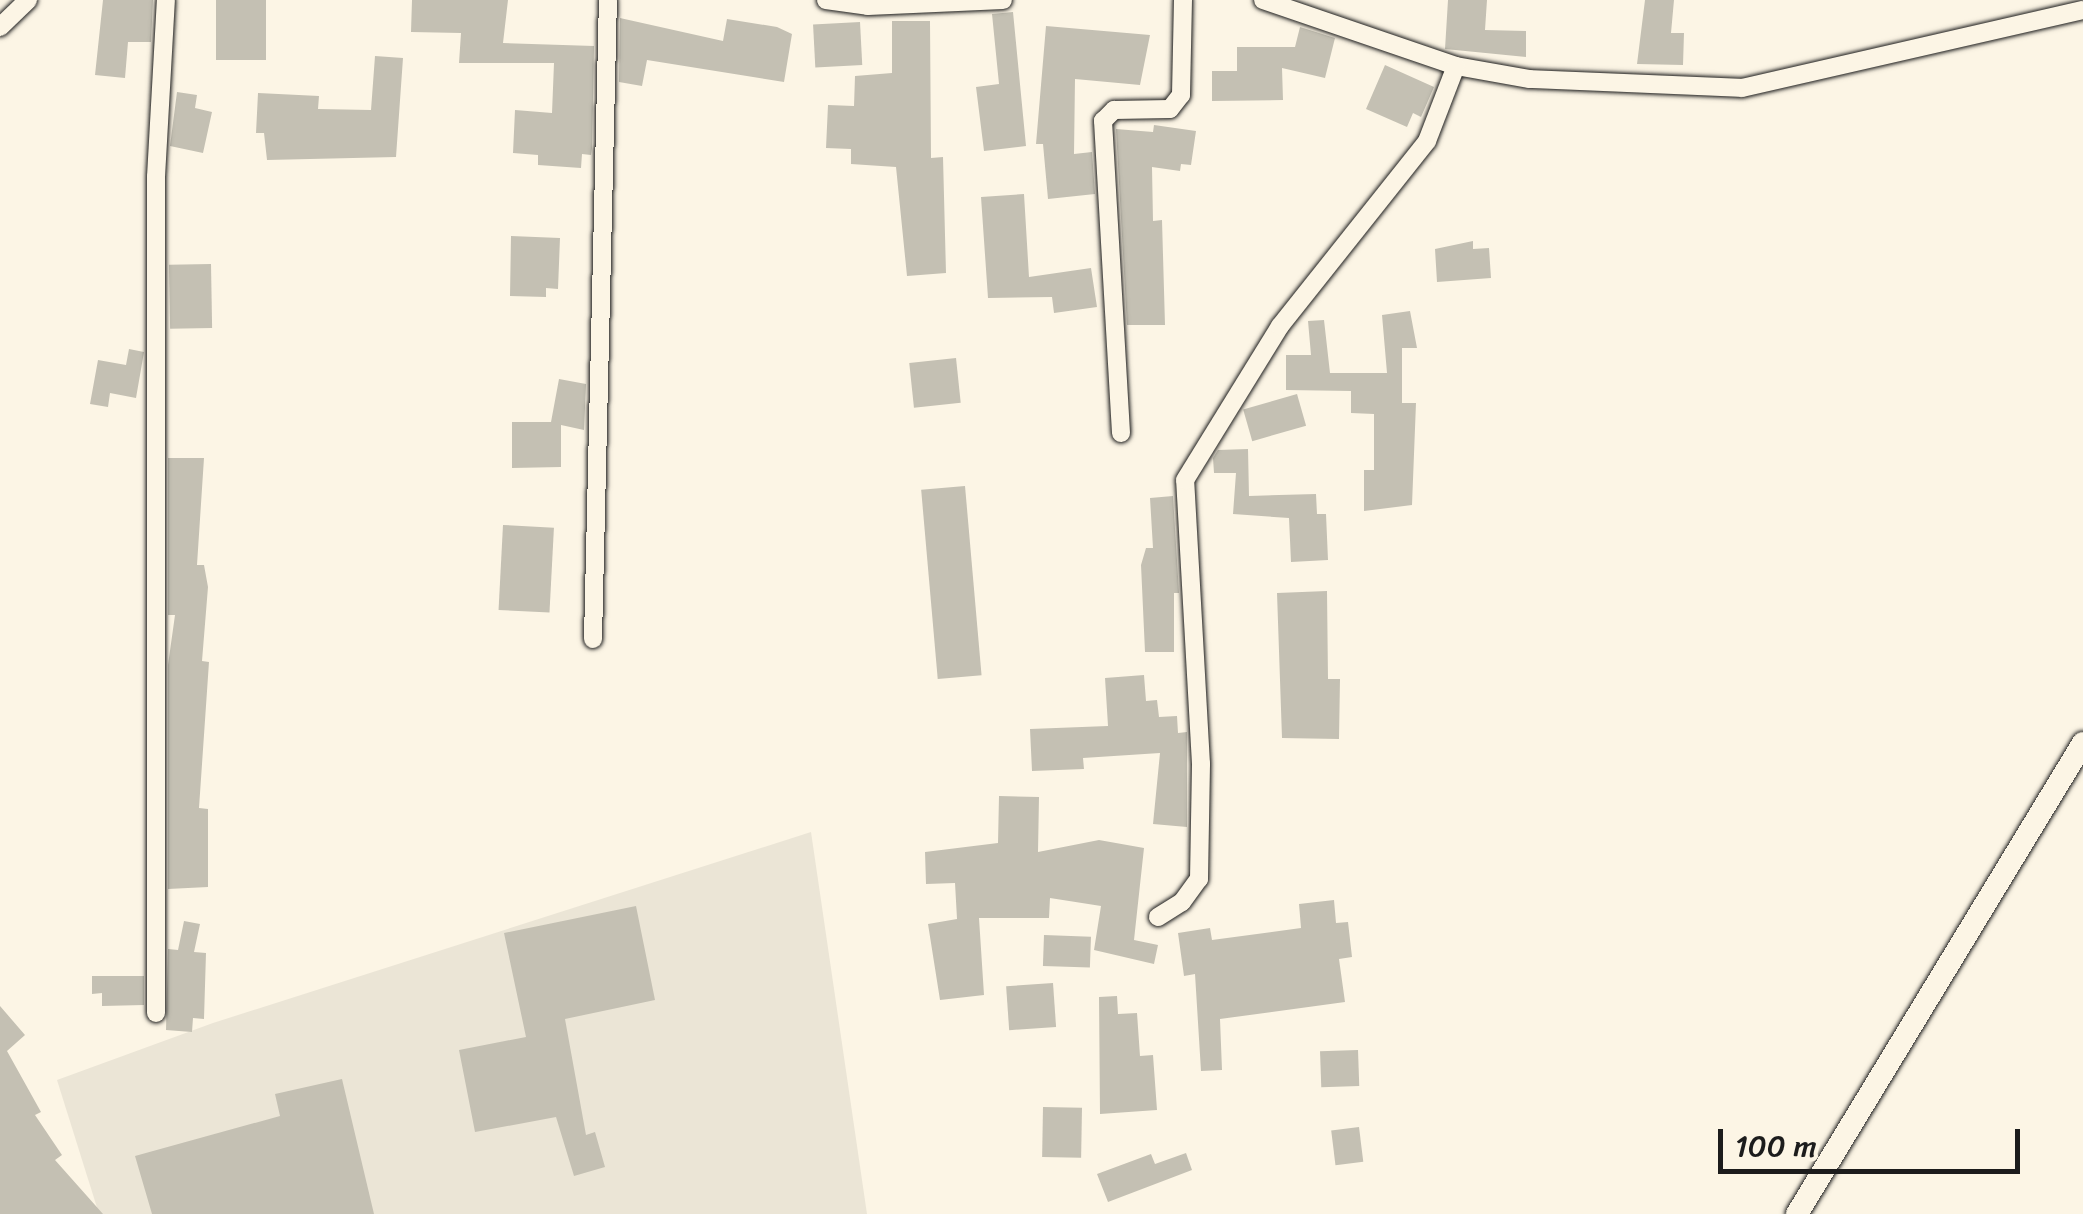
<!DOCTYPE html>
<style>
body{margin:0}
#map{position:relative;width:2083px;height:1214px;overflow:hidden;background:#fcf5e5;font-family:Sriracha,sans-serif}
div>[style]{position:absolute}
.built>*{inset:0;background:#ebe5d6}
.building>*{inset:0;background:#c4c0b3;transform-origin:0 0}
.roads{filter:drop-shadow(0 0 2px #1c1c1c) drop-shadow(0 0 2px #1c1c1c)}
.minor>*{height:18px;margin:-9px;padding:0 9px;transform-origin:9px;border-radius:9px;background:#fcf5e5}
.secondary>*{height:22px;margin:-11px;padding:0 11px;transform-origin:11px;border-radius:11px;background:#fcf5e5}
span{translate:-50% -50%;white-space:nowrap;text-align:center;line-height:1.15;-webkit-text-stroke:8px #fcf5e5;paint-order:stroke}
.scale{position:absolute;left:1718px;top:1129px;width:302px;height:45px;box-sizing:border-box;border:5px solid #1c1c1c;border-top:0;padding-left:12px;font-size:30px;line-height:35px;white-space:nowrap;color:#1c1c1c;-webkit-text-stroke:8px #fcf5e5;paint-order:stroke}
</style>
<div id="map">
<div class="built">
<div style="clip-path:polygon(811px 832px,867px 1214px,99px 1214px,57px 1080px,213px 1023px)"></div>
</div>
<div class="building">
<div style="clip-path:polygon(103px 0,153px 0,151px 42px,128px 42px,125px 78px,95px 75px)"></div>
<div style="left:216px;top:0;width:50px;height:60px"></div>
<div style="clip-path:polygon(412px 0,508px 0,503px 43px,594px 46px,592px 148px,591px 155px,582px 154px,581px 168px,538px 165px,538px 155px,513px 153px,515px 110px,552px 113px,554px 63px,459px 63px,461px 33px,411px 32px)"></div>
<div style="clip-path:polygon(1448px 0,1487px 0,1485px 30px,1526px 31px,1526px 57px,1445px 49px)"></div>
<div style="clip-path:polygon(1645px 0,1674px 0,1671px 33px,1684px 33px,1683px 65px,1637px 64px)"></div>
<div style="clip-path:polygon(1013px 12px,1026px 146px,984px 151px,976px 87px,999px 84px,992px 14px)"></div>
<div style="clip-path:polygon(620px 18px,723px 41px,727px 19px,777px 27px,792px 34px,784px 82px,647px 60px,642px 86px,619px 82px)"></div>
<div style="clip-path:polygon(892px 21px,930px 21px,931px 158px,943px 157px,946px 273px,907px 276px,896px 167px,851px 164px,851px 149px,826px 148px,828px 105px,854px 106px,855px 76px,892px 73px)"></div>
<div style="left:860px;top:22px;width:43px;height:47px;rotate:87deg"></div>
<div style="clip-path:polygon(1046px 26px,1150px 35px,1140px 85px,1075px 79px,1074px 154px,1092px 152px,1095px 194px,1048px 199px,1043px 144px,1036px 144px)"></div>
<div style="clip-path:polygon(1300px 27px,1335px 38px,1325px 78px,1282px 68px,1283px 100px,1212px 101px,1212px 71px,1237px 71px,1237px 47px,1295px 47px)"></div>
<div style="clip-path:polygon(375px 56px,403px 58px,396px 157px,267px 160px,264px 133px,256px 133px,258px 93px,319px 96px,318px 109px,371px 110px)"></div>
<div style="clip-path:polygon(1385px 65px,1434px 87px,1421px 117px,1413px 113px,1407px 127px,1366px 109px)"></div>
<div style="clip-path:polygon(177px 92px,197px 95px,195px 108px,212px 112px,203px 153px,170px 146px)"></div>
<div style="clip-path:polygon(1154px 125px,1196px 131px,1191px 165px,1181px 164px,1180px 171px,1152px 167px,1153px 221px,1162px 220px,1165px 325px,1127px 325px,1116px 129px,1153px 132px)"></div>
<div style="clip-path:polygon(1024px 194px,1029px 277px,1091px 268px,1097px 307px,1054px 313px,1052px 297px,988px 298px,981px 197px)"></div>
<div style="clip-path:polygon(511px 236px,560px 238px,558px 289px,546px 288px,546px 297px,510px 296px)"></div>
<div style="clip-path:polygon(1473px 241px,1473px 249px,1489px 248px,1491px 278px,1437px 282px,1435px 249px)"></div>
<div style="left:211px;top:264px;width:64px;height:42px;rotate:89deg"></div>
<div style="clip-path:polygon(1410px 311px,1417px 348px,1402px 348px,1402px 403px,1416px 403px,1412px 505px,1364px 511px,1364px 470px,1374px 470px,1374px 414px,1351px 413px,1351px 391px,1286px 390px,1286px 355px,1311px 355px,1308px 321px,1324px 320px,1330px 373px,1387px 373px,1382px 315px)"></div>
<div style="clip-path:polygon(129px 349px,144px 352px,136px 398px,110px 393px,108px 407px,90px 404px,98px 360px,126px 365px)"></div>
<div style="left:956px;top:358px;width:45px;height:47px;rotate:84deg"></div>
<div style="clip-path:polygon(559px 379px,586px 384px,584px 430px,561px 425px,561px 467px,512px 468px,512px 422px,551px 422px)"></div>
<div style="left:1297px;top:394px;width:33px;height:56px;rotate:74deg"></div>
<div style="clip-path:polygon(1248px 449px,1249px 496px,1316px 494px,1317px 514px,1326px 514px,1328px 560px,1291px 562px,1289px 518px,1233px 514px,1236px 473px,1214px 473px,1213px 458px,1218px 450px)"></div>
<div style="clip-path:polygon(168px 458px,204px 458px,197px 565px,204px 565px,208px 587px,202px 661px,209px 662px,199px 808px,208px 809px,208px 887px,168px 889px,168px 665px,175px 615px,168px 615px)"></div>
<div style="left:965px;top:486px;width:190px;height:44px;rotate:85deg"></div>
<div style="clip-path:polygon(1173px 496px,1179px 593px,1174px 593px,1174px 652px,1145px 652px,1141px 565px,1146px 548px,1153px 548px,1150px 498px)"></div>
<div style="left:503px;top:525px;width:51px;height:85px;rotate:3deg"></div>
<div style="clip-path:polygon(1327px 591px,1328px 679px,1340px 679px,1339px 739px,1282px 738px,1277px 593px)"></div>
<div style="clip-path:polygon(1144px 675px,1146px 701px,1157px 700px,1159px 717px,1177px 716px,1178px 733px,1187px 732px,1187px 827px,1153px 824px,1160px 753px,1083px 758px,1084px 769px,1032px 771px,1030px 729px,1108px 726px,1105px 678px)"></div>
<div style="clip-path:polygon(999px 796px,1039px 797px,1038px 852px,1099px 840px,1144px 848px,1134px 940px,1158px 945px,1154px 964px,1094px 950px,1101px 906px,1050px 898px,1049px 918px,979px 918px,984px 995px,940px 1000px,928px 924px,957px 919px,955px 883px,926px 884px,925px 852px,998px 843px)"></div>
<div style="clip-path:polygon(1334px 900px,1336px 923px,1348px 922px,1352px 957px,1339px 959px,1345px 1002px,1220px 1019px,1222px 1070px,1201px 1071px,1195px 974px,1184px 976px,1178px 933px,1210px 928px,1212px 940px,1301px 928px,1299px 904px)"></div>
<div style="clip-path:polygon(636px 906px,655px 1000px,565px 1019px,586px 1135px,595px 1132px,605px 1167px,574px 1176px,556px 1117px,475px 1132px,459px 1050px,526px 1037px,504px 933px)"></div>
<div style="clip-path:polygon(184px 921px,200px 924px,194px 952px,206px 953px,204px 1019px,193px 1018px,192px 1032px,166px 1030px,168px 949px,178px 950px)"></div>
<div style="left:1044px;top:935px;width:47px;height:31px;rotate:2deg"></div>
<div style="clip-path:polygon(92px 976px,144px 976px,144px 1005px,102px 1006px,102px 993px,92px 994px)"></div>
<div style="left:1053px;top:983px;width:44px;height:47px;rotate:86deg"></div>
<div style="clip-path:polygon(1117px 996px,1118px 1014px,1137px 1013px,1140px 1056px,1153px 1055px,1157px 1110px,1100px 1114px,1099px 997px)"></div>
<div style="clip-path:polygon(0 1006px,25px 1035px,7px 1051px,41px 1112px,35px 1115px,62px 1155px,55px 1160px,103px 1214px,0 1214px)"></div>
<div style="left:1358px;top:1050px;width:36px;height:38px;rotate:88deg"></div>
<div style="clip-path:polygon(342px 1079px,374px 1214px,152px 1214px,135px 1156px,280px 1116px,275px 1094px)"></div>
<div style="left:1043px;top:1107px;width:39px;height:50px;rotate:1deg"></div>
<div style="left:1359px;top:1127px;width:35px;height:28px;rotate:83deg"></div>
<div style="clip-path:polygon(1186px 1153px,1192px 1170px,1108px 1202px,1097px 1174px,1151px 1154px,1155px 1164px)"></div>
</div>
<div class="roads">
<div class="minor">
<div style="left:826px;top:0;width:42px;rotate:8.1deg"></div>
<div style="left:868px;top:6px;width:135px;rotate:-2.5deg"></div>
<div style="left:1263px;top:0;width:204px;rotate:18.9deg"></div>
<div style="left:1456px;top:66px;width:75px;rotate:10deg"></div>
<div style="left:1530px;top:79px;width:212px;rotate:2.4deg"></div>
<div style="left:1742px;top:88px;width:350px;rotate:-12.9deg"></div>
<div style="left:0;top:27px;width:39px;rotate:-44deg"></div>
<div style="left:1121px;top:433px;width:313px;rotate:-93.3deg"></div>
<div style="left:1103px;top:121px;width:16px;rotate:-45deg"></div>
<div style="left:1114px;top:110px;width:56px;rotate:-1deg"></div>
<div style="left:1170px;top:109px;width:18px;rotate:-52deg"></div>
<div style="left:1181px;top:95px;width:95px;rotate:-88.8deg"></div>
<div style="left:593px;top:639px;width:639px;rotate:-88.66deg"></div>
<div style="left:1158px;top:917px;width:28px;rotate:-32deg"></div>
<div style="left:1182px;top:902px;width:29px;rotate:-54deg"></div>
<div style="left:1199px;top:879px;width:115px;rotate:-89deg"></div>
<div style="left:1201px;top:764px;width:284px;rotate:-93.2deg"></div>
<div style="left:1185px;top:480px;width:181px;rotate:-58.3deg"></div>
<div style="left:1280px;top:326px;width:236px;rotate:-51.5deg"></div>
<div style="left:1427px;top:141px;width:80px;rotate:-68.9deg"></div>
<div style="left:156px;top:1013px;width:836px;rotate:-90deg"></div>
<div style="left:156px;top:177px;width:177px;rotate:-86.8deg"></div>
</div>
<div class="secondary">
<div style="left:1797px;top:1214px;width:551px;rotate:-58.73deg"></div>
</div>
</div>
<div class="scale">100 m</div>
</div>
